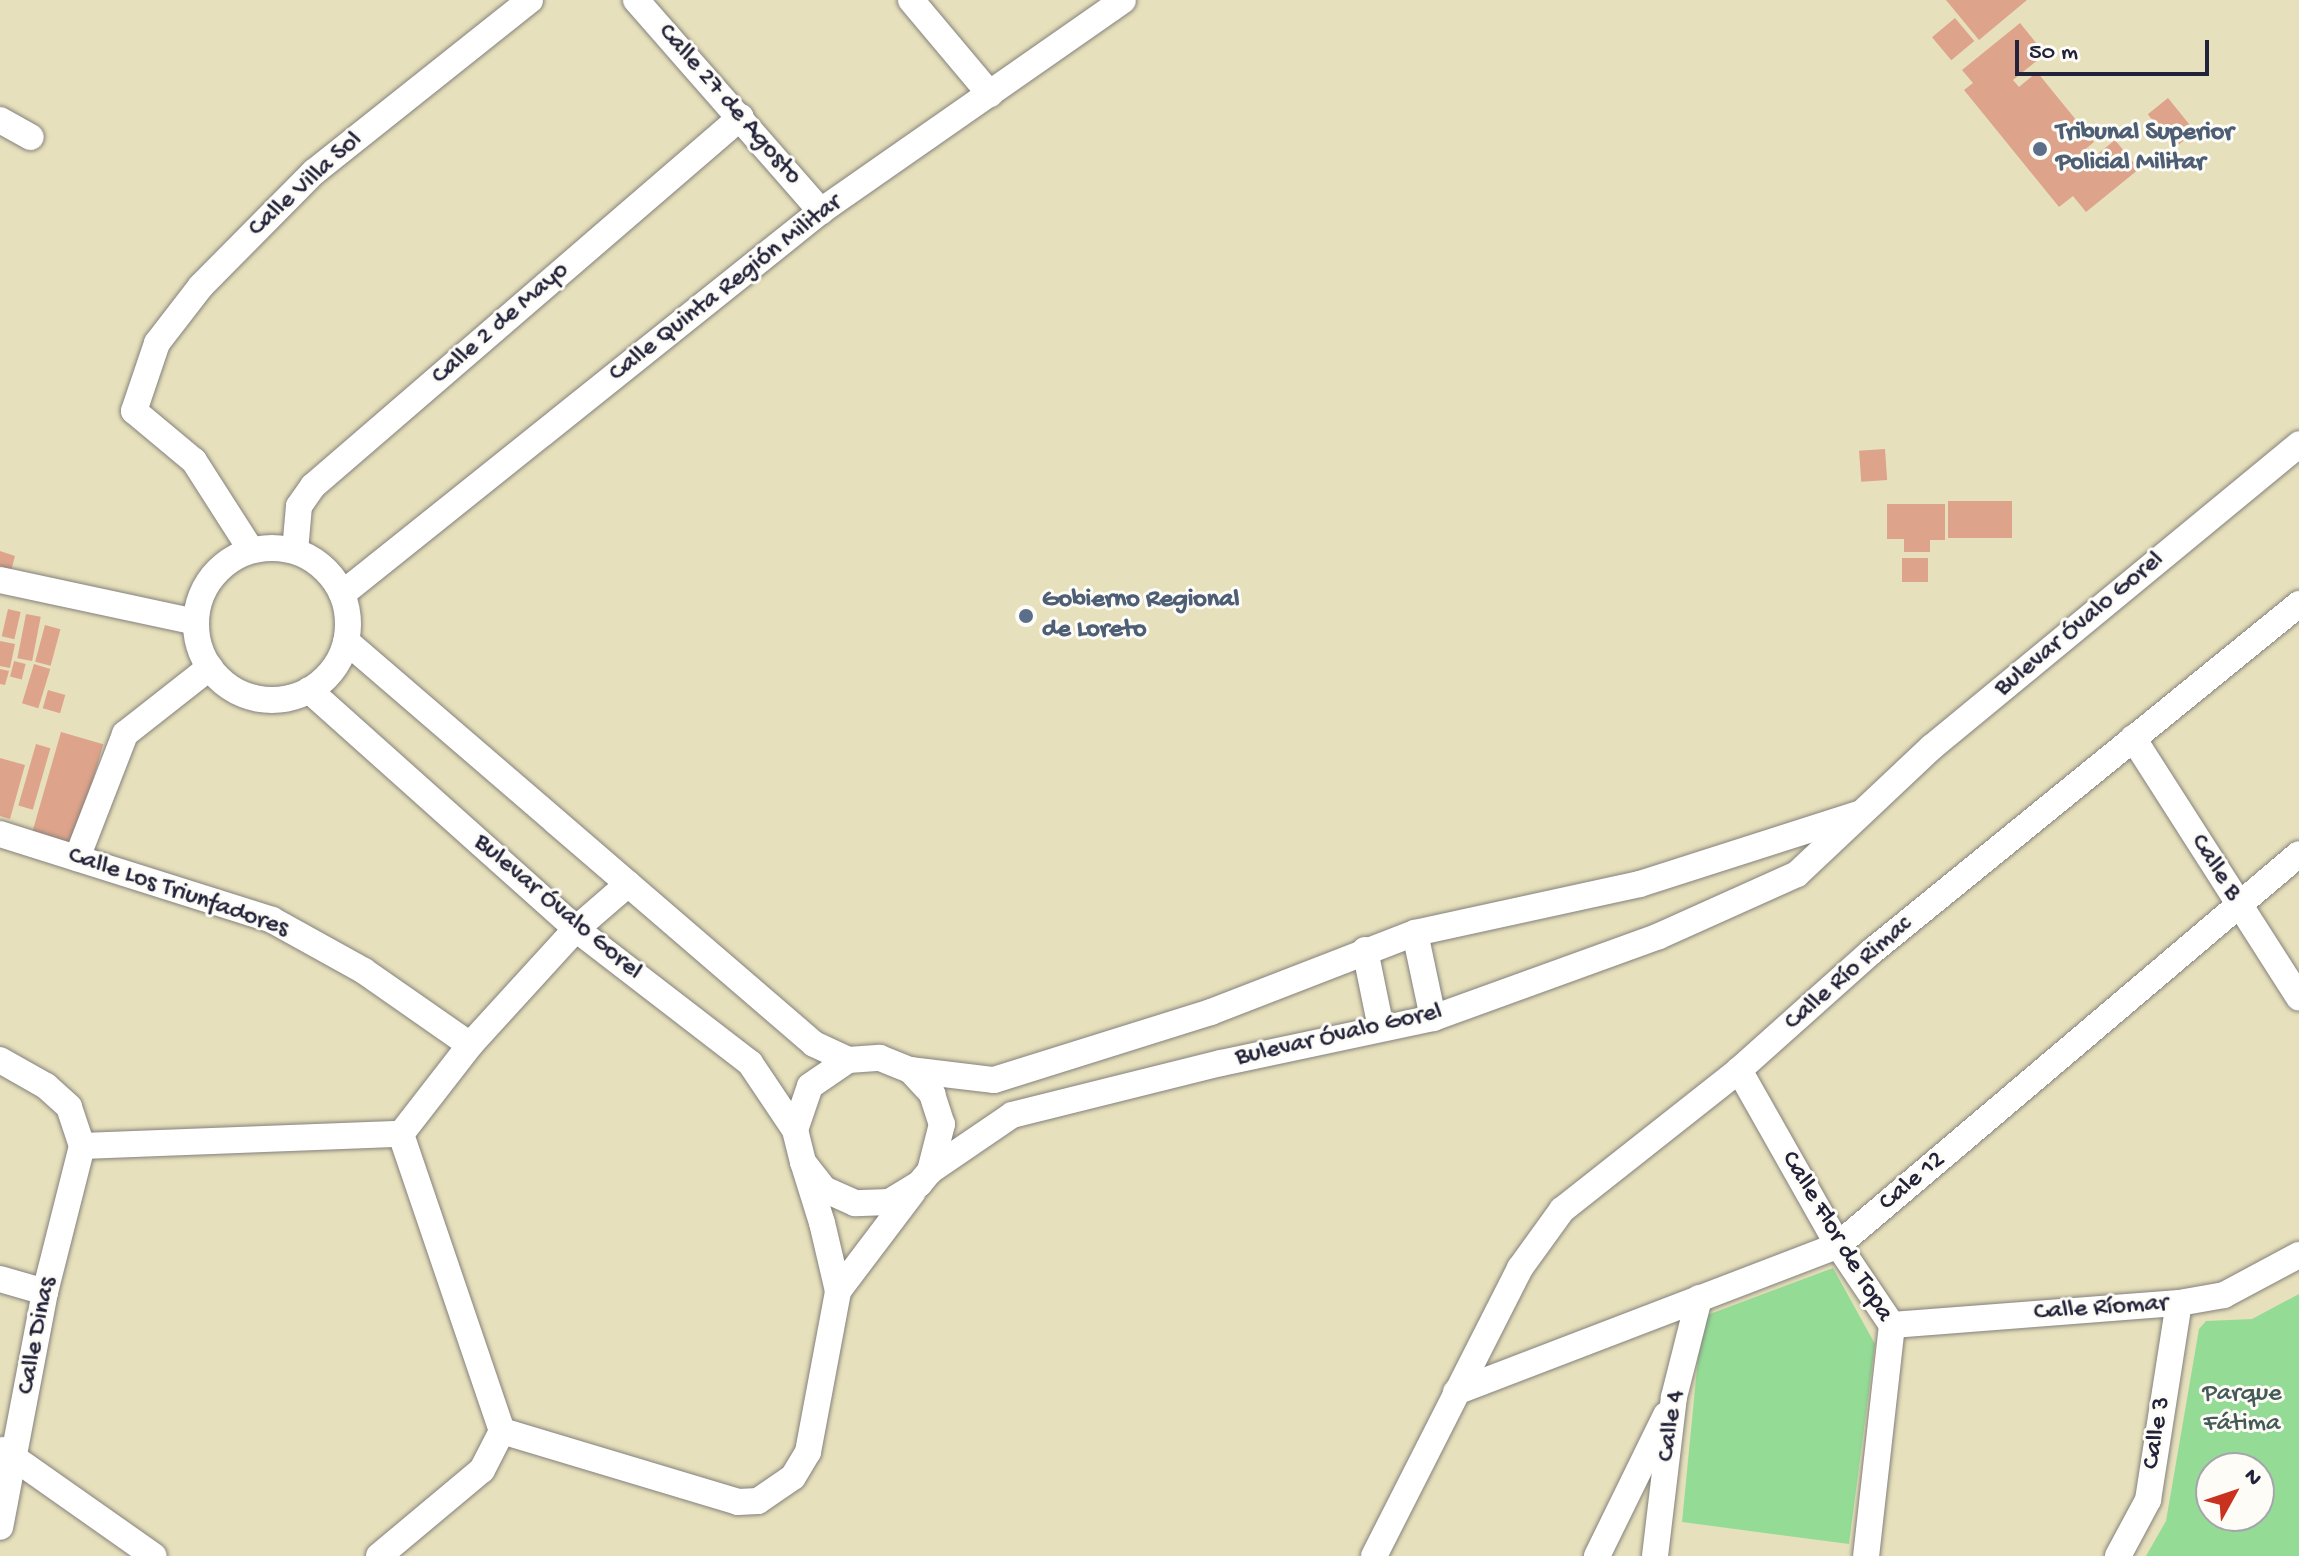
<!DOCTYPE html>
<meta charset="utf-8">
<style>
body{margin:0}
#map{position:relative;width:2299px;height:1556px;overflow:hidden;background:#e7e0bc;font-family:"Gochi Hand",sans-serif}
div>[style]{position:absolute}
.green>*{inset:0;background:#94dc96}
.building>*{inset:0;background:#dea38b;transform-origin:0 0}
.roads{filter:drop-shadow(0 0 2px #84817c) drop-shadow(0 0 2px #84817c)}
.street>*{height:26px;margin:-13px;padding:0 13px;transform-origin:13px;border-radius:13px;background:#fff}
.street>.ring{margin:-13px;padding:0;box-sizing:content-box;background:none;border:26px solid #fff;border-radius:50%}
.dots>*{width:22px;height:22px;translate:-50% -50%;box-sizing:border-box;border:4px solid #fdfcf7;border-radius:50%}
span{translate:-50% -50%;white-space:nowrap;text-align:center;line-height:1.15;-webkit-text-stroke:6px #fdfcf7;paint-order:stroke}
.street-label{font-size:26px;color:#22223b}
.service-label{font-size:26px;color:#4e5e75;font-weight:700}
.left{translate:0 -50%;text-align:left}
.park-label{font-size:26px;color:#445a56}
.north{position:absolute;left:2195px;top:1452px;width:80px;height:80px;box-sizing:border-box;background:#fdfcf7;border:2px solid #a5a5ac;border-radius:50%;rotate:50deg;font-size:22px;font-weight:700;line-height:32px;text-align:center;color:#22223b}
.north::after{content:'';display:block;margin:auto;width:28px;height:36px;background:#c8321e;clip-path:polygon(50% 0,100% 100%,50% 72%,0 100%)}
.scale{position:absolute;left:2015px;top:40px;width:194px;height:36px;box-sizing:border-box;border:4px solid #22223b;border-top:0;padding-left:10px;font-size:24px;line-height:28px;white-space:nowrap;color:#22223b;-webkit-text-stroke:6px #fdfcf7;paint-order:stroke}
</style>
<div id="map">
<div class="green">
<div style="clip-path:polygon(1833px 1268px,1875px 1344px,1849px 1544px,1682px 1522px,1702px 1317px)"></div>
<div style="clip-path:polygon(evenodd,2299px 1294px,2299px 1556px,2146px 1556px,2166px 1521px,2199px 1329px,2206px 1321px,2252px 1319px,2299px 1294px,2259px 1468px,2259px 1516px,2211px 1516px,2211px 1468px,2259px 1468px)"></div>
</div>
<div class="building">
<div style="clip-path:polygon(1946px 0,2027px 0,1979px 40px)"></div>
<div style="left:1955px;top:18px;width:30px;height:30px;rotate:50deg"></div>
<div style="clip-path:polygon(2020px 23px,2045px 54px,2013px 80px,2019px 87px,2037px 72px,2094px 142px,2076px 157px,2083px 166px,2115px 140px,2139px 169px,2086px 212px,2073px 196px,2059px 207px,1964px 90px,1973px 83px,1962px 70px)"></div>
<div style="left:2168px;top:98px;width:43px;height:26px;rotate:51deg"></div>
<div style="left:1885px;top:449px;width:31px;height:26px;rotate:86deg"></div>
<div style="left:1948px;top:501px;width:64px;height:37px"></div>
<div style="clip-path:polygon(1887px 504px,1945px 504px,1945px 540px,1930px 540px,1930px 552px,1904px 552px,1904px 539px,1887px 539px)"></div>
<div style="clip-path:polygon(0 551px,15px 556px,9px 578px,0 575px)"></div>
<div style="left:1902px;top:558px;width:26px;height:24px"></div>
<div style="left:8px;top:609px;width:13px;height:28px;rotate:13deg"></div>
<div style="left:26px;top:614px;width:15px;height:45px;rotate:11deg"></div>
<div style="left:45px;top:625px;width:16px;height:38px;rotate:15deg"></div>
<div style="clip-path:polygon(0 641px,15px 644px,10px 668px,0 666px)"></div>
<div style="left:14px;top:661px;width:12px;height:16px;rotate:14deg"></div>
<div style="left:34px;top:664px;width:17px;height:41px;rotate:17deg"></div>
<div style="clip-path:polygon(0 669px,9px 671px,5px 685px,0 684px)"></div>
<div style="left:48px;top:690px;width:18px;height:19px;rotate:16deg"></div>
<div style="left:61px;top:732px;width:44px;height:106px;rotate:16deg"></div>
<div style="left:36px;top:744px;width:15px;height:64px;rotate:16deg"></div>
<div style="clip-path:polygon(0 758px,25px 765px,10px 819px,0 816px)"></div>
</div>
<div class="roads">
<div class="street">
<div style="left:636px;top:0;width:281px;rotate:48.8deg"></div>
<div style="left:911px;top:0;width:123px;rotate:50deg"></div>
<div style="left:0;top:120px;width:35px;rotate:29deg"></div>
<div class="ring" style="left:196px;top:548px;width:126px;height:126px"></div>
<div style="left:251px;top:550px;width:106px;rotate:-122.6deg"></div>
<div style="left:194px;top:461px;width:78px;rotate:-140.2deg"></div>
<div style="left:134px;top:411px;width:72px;rotate:-71.3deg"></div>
<div style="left:157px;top:343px;width:72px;rotate:-52.3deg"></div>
<div style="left:201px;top:286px;width:161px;rotate:-45.3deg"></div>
<div style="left:314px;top:172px;width:276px;rotate:-38.5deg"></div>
<div style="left:295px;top:551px;width:45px;rotate:-84.9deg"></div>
<div style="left:299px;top:506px;width:24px;rotate:-55deg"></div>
<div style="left:313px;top:486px;width:565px;rotate:-40.77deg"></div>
<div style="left:0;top:580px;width:200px;rotate:12.1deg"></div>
<div style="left:342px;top:594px;width:613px;rotate:-38.65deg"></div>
<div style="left:821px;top:211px;width:368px;rotate:-34.9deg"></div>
<div style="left:346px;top:641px;width:618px;rotate:40.73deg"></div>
<div style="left:814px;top:1044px;width:38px;rotate:25deg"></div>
<div style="left:309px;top:690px;width:358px;rotate:41.8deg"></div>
<div style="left:576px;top:929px;width:220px;rotate:37.6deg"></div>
<div style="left:750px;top:1063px;width:81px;rotate:56.1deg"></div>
<div style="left:2133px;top:738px;width:308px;rotate:57.4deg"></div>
<div style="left:0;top:834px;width:285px;rotate:17.5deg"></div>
<div style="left:272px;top:920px;width:105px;rotate:29deg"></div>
<div style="left:364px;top:971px;width:129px;rotate:34.9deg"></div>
<div style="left:77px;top:858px;width:133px;rotate:-68.8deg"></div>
<div style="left:125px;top:734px;width:108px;rotate:-38.2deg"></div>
<div style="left:1415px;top:933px;width:87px;rotate:78deg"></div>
<div style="left:1365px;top:950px;width:80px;rotate:78.4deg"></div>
<div style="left:0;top:1060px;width:53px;rotate:29.5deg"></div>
<div style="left:46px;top:1086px;width:31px;rotate:42deg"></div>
<div style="left:69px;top:1107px;width:41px;rotate:71.6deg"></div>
<div style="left:82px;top:1146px;width:151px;rotate:104.2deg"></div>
<div style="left:45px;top:1292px;width:239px;rotate:100.8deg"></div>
<div style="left:910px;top:1070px;width:85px;rotate:6.8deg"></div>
<div style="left:994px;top:1080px;width:227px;rotate:-17.4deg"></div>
<div style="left:1211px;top:1012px;width:219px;rotate:-21.2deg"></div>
<div style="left:1415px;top:933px;width:230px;rotate:-12.3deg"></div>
<div style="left:1640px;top:884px;width:229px;rotate:-17.8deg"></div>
<div style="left:1739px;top:1070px;width:201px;rotate:60.5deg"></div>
<div style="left:1838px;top:1245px;width:97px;rotate:56deg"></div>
<div style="left:1892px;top:1325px;width:232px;rotate:96.4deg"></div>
<div style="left:82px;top:1146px;width:319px;rotate:-2.2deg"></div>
<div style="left:401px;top:1134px;width:113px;rotate:-52.2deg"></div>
<div style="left:470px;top:1045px;width:157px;rotate:-47.6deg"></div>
<div style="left:576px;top:929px;width:69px;rotate:-40.9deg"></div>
<div style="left:930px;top:1171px;width:99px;rotate:-34.3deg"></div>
<div style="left:1012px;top:1115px;width:215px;rotate:-14deg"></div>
<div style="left:1221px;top:1063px;width:217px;rotate:-12deg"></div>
<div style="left:1433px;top:1018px;width:240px;rotate:-19.9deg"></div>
<div style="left:1659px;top:936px;width:151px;rotate:-24.2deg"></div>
<div style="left:1797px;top:874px;width:185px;rotate:-43.3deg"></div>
<div style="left:1932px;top:747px;width:476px;rotate:-39.5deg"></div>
<div style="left:0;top:1279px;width:47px;rotate:16.1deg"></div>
<div style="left:838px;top:1291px;width:124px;rotate:-52.9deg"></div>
<div style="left:1892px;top:1325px;width:288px;rotate:-4.4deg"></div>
<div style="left:2179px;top:1303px;width:46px;rotate:-10.1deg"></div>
<div style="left:2224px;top:1295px;width:85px;rotate:-28.1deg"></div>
<div style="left:1456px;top:1392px;width:409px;rotate:-21deg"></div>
<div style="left:1838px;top:1245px;width:604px;rotate:-40.3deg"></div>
<div style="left:502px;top:1431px;width:246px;rotate:16.7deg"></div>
<div style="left:738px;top:1502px;width:20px;rotate:-3deg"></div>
<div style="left:758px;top:1501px;width:42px;rotate:-34.4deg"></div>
<div style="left:793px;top:1477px;width:29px;rotate:-59deg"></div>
<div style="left:808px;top:1452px;width:164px;rotate:-79.4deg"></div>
<div style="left:838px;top:1291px;width:70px;rotate:-103.2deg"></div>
<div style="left:822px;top:1223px;width:64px;rotate:-107.3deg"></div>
<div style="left:803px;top:1162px;width:33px;rotate:-104deg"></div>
<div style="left:795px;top:1130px;width:46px;rotate:-71.2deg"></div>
<div style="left:810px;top:1086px;width:46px;rotate:-34.4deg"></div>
<div style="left:848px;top:1060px;width:32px;rotate:-4deg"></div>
<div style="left:880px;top:1058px;width:32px;rotate:22deg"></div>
<div style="left:910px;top:1070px;width:33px;rotate:47deg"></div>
<div style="left:932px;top:1094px;width:32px;rotate:72deg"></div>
<div style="left:942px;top:1124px;width:49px;rotate:104.3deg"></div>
<div style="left:930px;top:1171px;width:17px;rotate:130deg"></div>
<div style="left:919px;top:1184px;width:35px;rotate:149deg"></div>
<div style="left:889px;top:1202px;width:34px;rotate:178deg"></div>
<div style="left:855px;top:1203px;width:34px;rotate:-156deg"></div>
<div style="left:824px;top:1189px;width:34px;rotate:-128deg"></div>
<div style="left:3px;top:1450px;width:184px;rotate:35.1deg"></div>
<div style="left:379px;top:1556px;width:134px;rotate:-39.9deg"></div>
<div style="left:482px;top:1470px;width:44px;rotate:-62.9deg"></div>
<div style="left:502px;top:1431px;width:314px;rotate:-108.8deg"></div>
<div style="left:1374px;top:1556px;width:323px;rotate:-63.1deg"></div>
<div style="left:1520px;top:1268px;width:72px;rotate:-54.1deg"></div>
<div style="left:1562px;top:1210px;width:226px;rotate:-38.3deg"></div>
<div style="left:1739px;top:1070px;width:177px;rotate:-41.8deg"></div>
<div style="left:1871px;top:952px;width:552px;rotate:-39.11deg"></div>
<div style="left:1597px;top:1556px;width:157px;rotate:-63.9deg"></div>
<div style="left:1655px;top:1556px;width:160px;rotate:-83.2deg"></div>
<div style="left:1674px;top:1397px;width:102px;rotate:-75.8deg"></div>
<div style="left:2118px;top:1556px;width:64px;rotate:-61.8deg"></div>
<div style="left:2148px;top:1500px;width:199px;rotate:-81.1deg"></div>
</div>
</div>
<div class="dots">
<div style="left:2040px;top:149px;background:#5c6f8a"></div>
<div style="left:1026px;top:616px;background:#5c6f8a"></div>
</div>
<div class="street-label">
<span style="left:729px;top:105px;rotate:49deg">Calle 27 de Agosto</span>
<span style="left:306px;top:185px;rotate:-42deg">Calle Villa Sol</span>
<span style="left:726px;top:289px;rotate:-38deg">Calle Quinta Región Militar</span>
<span style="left:501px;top:324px;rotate:-41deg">Calle 2 de Mayo</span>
<span style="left:2080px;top:625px;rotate:-40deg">Bulevar Óvalo Gorel</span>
<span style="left:2215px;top:868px;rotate:58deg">Calle B</span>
<span style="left:178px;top:893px;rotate:19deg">Calle Los Triunfadores</span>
<span style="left:557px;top:908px;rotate:40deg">Bulevar Óvalo Gorel</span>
<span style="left:1849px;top:974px;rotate:-41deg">Calle Río Rimac</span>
<span style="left:1339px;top:1036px;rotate:-13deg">Bulevar Óvalo Gorel</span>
<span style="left:1913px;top:1182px;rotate:-40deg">Cale 12</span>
<span style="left:1836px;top:1237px;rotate:59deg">Calle Flor de Topa</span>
<span style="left:2101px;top:1309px;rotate:-4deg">Calle Ríomar</span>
<span style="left:38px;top:1336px;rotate:-79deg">Calle Dinas</span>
<span style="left:1672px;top:1426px;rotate:-82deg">Calle 4</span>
<span style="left:2158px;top:1433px;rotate:-81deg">Calle 3</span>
</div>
<div class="service-label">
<span class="left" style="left:2056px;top:149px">Tribunal Superior<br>Policial Militar</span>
<span class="left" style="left:1042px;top:616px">Gobierno Regional<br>de Loreto</span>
</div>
<div class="park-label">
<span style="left:2242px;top:1410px">Parque<br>Fátima</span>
</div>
<div class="north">N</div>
<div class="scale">50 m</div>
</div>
